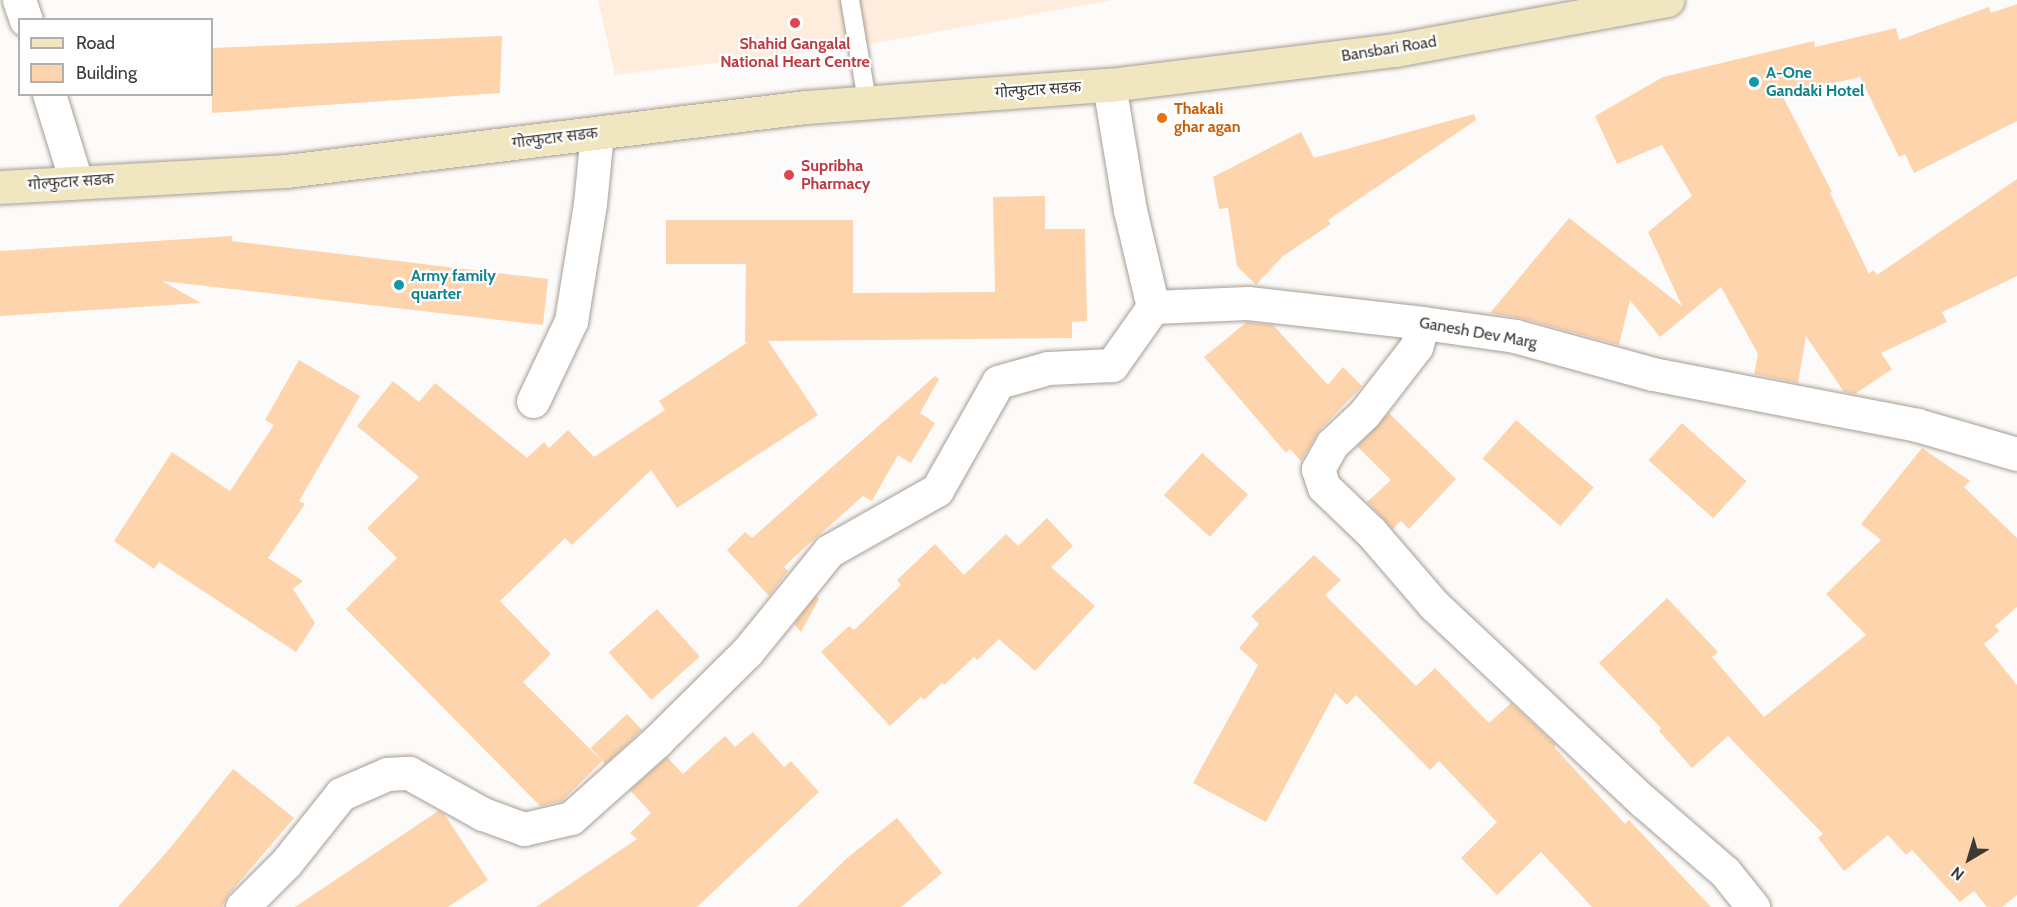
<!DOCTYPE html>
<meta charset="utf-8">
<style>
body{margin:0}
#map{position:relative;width:2017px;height:907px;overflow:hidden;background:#fdfbf9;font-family:Cabin,"Noto Sans Devanagari",sans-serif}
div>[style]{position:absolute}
.built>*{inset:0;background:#feeddd}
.building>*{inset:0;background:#fdd4ac;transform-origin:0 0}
.roads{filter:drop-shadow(0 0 2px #a79d94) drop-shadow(0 0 2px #a79d94)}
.lane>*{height:18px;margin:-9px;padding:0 9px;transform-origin:9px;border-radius:9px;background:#fff}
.street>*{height:33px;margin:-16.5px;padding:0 16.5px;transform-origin:16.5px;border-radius:16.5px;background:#fff}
.secondary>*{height:33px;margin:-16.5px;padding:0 16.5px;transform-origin:16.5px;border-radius:16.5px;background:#f0e7c0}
.dots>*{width:16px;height:16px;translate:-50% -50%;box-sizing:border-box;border:3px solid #fff;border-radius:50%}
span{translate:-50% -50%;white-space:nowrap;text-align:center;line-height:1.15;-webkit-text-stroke:4.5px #fff;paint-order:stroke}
.health-label{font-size:16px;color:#be3a42;font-weight:700}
.left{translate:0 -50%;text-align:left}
.street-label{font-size:16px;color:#3d3935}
.culture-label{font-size:16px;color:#0d838f;font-weight:700}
.food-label{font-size:16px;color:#c56008;font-weight:700}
.legend{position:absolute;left:18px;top:18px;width:195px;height:78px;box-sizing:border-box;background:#fff;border:2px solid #b1b0ae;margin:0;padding:8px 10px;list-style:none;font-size:18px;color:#3d3935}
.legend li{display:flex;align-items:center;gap:12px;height:30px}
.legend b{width:30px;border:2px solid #b1b0ae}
.north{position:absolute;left:1939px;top:829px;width:60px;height:60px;-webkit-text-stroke:4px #fff;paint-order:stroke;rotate:218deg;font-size:16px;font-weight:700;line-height:24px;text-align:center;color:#3d3935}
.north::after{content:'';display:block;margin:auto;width:21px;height:27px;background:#3d3935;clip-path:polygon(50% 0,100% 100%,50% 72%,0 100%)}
</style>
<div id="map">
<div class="built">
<div style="clip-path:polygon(598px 0,1113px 0,859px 46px,615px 75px)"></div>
</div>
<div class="building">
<div style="clip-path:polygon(2017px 4px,2017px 121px,1914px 173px,1905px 154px,1899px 157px,1860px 77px,1782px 95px,1832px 192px,1830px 193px,1869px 274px,1873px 270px,1877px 275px,2017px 179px,2017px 276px,1942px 312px,1947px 322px,1881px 353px,1892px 369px,1855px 394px,1844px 392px,1806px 336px,1798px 383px,1754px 374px,1758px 354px,1721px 287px,1660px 337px,1630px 300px,1619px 345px,1520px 318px,1490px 313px,1569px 218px,1682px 306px,1648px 232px,1692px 196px,1662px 145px,1617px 164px,1595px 116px,1663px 77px,1814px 41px,1815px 47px,1896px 28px,1899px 40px,1989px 7px,1991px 13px)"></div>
<div style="clip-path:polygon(502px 36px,500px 93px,212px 113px,212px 48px)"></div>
<div style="clip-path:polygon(1474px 114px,1476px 120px,1328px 220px,1331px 224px,1283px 256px,1256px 285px,1237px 266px,1228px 208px,1219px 209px,1213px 177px,1301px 132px,1314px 158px)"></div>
<div style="clip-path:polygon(1045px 196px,1045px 229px,1085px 229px,1087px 321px,1072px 322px,1072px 338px,768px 341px,818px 415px,677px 508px,651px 470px,572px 545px,565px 538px,500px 601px,551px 654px,523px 682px,602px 761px,562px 801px,540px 806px,346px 609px,397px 558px,367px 528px,419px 477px,357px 426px,393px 381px,419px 402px,435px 383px,527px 458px,544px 442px,549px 448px,568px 430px,594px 457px,665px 410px,659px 401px,748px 342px,745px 342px,746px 264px,666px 264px,666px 220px,853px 220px,853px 293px,995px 292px,993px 197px)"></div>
<div style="clip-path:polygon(232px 236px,232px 241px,548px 279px,543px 325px,162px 281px,201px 303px,0 316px,0 251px)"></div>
<div style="clip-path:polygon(1247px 322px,1273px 325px,1328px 385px,1343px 367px,1362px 386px,1319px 431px,1301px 461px,1290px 449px,1286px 453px,1204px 357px)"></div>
<div style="clip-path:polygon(299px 360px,360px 396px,299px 501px,305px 504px,268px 558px,303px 581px,293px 589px,315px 623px,296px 652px,159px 562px,154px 569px,114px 541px,172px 452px,230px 491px,274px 425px,265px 420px)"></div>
<div style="clip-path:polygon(935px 376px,939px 379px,920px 413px,935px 423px,911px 463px,898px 455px,872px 501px,863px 496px,793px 558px,784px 567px,788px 571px,769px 596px,727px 550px,745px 532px,752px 538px)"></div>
<div style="clip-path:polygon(1389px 413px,1456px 479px,1409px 529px,1401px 521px,1393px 529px,1367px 502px,1391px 480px,1357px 446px)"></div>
<div style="left:1516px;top:420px;width:103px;height:51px;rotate:41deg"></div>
<div style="left:1682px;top:423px;width:87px;height:50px;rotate:42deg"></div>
<div style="clip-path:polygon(1922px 448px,1970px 481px,1964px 487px,2017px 538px,2017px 607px,1995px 626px,1999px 631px,1984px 644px,2017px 685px,2017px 895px,2002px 907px,1987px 907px,1974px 891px,1960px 902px,1912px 850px,1906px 855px,1888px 835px,1844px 871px,1818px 838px,1823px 834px,1728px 736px,1692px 768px,1659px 731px,1661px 728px,1599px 663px,1667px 598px,1718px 652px,1712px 657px,1764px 717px,1866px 635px,1826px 594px,1881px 540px,1861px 524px)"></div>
<div style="left:1202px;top:453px;width:62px;height:57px;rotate:42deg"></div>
<div style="clip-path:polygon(1047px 518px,1073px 546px,1051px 567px,1095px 606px,1035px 671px,999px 639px,977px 660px,974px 657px,944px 685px,942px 683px,924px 700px,921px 697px,890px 726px,821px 652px,849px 626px,854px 630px,901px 585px,897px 580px,935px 544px,964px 575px,1006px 534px,1018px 546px)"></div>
<div style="clip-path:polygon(1314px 555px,1341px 580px,1325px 595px,1416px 686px,1435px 668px,1489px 723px,1511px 703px,1556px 745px,1554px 747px,1625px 824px,1629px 820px,1711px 907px,1592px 907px,1541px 852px,1497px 895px,1461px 858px,1497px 822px,1439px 761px,1430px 770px,1356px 695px,1347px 705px,1335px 693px,1266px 822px,1193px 783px,1258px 665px,1239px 648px,1259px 624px,1251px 616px)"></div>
<div style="clip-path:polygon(816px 596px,819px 599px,801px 632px,794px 624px)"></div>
<div style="left:657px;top:609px;width:64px;height:65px;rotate:48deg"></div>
<div style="left:627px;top:714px;width:22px;height:50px;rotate:47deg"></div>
<div style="clip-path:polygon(753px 732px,784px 767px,791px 761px,819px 792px,697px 907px,536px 907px,637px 839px,630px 833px,651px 813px,630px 790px,667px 757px,683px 774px,725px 736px,735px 747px)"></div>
<div style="clip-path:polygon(233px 769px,294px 818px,229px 894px,222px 907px,118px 907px,171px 847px)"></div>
<div style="clip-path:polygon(438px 811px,444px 814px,488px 880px,448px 907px,295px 907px)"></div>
<div style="clip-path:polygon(897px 818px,942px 873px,901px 907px,797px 907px,846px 859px)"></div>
</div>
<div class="roads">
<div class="lane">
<div style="left:850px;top:0;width:102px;rotate:80.4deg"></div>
</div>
<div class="street">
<div style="left:19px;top:0;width:21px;rotate:71deg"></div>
<div style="left:1109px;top:85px;width:127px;rotate:80.5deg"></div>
<div style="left:1130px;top:210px;width:100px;rotate:76.7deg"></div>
<div style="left:1153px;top:307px;width:95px;rotate:-2.4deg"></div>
<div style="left:1248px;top:303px;width:176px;rotate:6.5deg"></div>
<div style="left:1423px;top:323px;width:93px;rotate:8deg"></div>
<div style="left:1515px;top:336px;width:143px;rotate:15.4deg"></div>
<div style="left:1653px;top:374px;width:269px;rotate:10.9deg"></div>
<div style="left:1917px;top:425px;width:104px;rotate:16.2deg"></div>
<div style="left:49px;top:94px;width:91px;rotate:72.8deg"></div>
<div style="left:1423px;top:323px;width:25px;rotate:106deg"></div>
<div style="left:1416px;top:347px;width:85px;rotate:127.8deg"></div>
<div style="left:1364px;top:414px;width:44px;rotate:136.8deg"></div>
<div style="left:1332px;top:444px;width:29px;rotate:119deg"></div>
<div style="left:1318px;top:469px;width:19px;rotate:72deg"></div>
<div style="left:1324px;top:487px;width:65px;rotate:43.8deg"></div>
<div style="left:1371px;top:532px;width:96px;rotate:49.2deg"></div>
<div style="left:1434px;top:605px;width:287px;rotate:43.2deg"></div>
<div style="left:1643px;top:801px;width:108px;rotate:40.9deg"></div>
<div style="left:1725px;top:872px;width:45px;rotate:51.3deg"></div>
<div style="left:533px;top:401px;width:89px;rotate:-64.6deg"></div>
<div style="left:571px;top:321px;width:119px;rotate:-80.8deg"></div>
<div style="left:590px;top:204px;width:71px;rotate:-84.4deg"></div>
<div style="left:242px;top:907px;width:62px;rotate:-45deg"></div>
<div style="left:286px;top:863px;width:88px;rotate:-51.4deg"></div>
<div style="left:341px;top:794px;width:50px;rotate:-23.5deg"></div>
<div style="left:387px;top:774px;width:22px;rotate:-3deg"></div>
<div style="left:409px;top:773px;width:85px;rotate:29deg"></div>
<div style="left:483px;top:814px;width:44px;rotate:20.1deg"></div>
<div style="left:524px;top:829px;width:48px;rotate:-13.2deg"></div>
<div style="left:571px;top:818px;width:115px;rotate:-41.8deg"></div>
<div style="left:657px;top:741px;width:127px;rotate:-44.7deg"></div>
<div style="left:747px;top:652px;width:130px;rotate:-50.9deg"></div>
<div style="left:829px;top:551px;width:124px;rotate:-29.5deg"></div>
<div style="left:937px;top:490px;width:124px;rotate:-60.5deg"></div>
<div style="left:998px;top:382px;width:52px;rotate:-15.6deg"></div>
<div style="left:1048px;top:368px;width:64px;rotate:-2.7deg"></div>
<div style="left:1112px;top:365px;width:71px;rotate:-54.7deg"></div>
</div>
<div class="secondary">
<div style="left:0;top:187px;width:286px;rotate:-3.2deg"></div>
<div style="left:286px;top:171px;width:524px;rotate:-7.02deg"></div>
<div style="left:806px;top:107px;width:304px;rotate:-4.2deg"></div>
<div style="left:1109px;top:85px;width:288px;rotate:-7deg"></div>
<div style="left:1395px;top:50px;width:277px;rotate:-10.4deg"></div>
</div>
</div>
<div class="dots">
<div style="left:795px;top:23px;background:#e0444e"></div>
<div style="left:1754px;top:82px;background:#0f9aa8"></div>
<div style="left:1162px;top:118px;background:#e8710a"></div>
<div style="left:789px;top:175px;background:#e0444e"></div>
<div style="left:399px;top:285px;background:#0f9aa8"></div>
</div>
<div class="health-label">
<span style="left:795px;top:53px">Shahid Gangalal<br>National Heart Centre</span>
<span class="left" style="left:801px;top:175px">Supribha<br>Pharmacy</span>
</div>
<div class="street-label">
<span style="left:1389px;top:49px;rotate:-9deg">Bansbari Road</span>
<span style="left:1038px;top:90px;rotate:-4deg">गोल्फुटार सडक</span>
<span style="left:555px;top:138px;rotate:-7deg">गोल्फुटार सडक</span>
<span style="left:71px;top:182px;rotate:-4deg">गोल्फुटार सडक</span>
<span style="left:1478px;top:333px;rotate:10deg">Ganesh Dev Marg</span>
</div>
<div class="culture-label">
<span class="left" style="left:1766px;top:82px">A-One<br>Gandaki Hotel</span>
<span class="left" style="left:411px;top:285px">Army family<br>quarter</span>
</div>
<div class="food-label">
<span class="left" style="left:1174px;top:118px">Thakali<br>ghar agan</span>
</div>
<ul class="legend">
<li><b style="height:8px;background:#f0e7c0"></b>Road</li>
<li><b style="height:16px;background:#fdd4ac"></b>Building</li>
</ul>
<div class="north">N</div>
</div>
